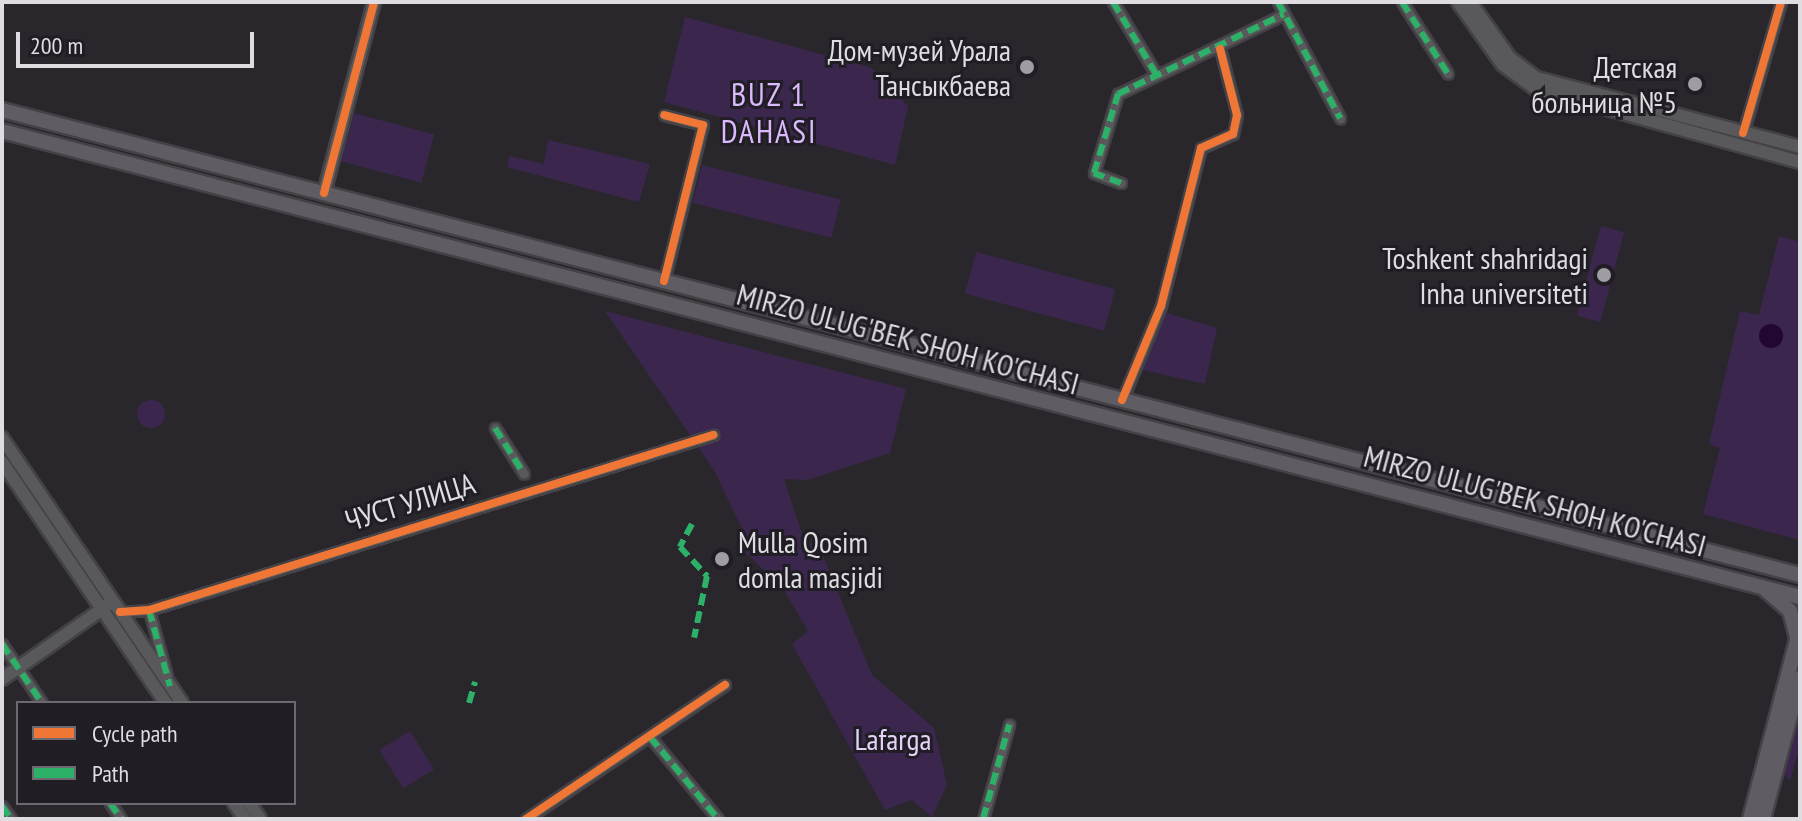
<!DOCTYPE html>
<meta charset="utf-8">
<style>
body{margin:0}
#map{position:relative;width:1802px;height:821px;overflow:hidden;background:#2a272c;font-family:"PT Sans Narrow",sans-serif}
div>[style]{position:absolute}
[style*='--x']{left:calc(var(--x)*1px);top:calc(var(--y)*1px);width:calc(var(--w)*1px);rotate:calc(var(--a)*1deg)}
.green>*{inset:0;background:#3b274d;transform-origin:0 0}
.round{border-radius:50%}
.water>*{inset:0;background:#210732}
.roads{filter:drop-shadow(2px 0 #444246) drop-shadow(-2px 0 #444246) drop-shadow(0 2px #444246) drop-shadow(0 -2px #444246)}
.street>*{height:9px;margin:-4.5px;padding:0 4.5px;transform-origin:4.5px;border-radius:4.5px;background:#59585a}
.secondary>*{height:12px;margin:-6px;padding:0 6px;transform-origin:6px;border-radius:6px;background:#59585a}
.primary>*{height:14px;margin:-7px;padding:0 7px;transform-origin:7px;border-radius:7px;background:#605c63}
.quiet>*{height:6px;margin-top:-3px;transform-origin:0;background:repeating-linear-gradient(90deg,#2db169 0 12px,transparent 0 18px)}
.cycleway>*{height:8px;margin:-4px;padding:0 4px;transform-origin:4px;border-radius:4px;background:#f07635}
.dots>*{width:22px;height:22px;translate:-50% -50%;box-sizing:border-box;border:4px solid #201d24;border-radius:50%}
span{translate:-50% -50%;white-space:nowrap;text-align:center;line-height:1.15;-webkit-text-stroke:6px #201d24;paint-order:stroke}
.poi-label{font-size:30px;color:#dfdde1}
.right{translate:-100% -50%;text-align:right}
.left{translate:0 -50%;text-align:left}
.street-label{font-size:30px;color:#dfdde1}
.park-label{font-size:30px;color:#e5d2f9}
.neighbourhood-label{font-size:32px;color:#dab9fd;letter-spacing:2px}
.frame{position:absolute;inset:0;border:4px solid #dfdde1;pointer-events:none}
.legend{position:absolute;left:16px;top:701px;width:280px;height:104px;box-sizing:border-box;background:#201d24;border:2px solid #6c6a70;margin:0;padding:10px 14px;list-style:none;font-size:24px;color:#dfdde1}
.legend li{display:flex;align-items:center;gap:16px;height:40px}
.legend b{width:40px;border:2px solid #6c6a70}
.scale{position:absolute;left:16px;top:32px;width:238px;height:36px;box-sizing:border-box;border:4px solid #dfdde1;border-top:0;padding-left:10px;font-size:24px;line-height:28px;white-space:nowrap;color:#dfdde1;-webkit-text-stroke:6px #201d24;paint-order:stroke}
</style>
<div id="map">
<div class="green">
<i style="clip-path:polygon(685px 17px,872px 68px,908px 106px,895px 165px,664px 102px)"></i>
<i style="left:354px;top:113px;width:83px;height:50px;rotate:15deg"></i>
<i style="clip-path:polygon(548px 140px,650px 164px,639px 202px,507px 167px,509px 156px,544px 164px)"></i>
<i style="left:702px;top:165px;width:143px;height:39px;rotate:14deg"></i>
<i style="left:1601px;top:226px;width:24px;height:93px;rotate:15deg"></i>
<i style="clip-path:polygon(1779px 236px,1800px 242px,1800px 540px,1703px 514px,1720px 448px,1709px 444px,1740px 311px,1759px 315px)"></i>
<i style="left:976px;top:252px;width:144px;height:43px;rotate:15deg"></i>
<i style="clip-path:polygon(605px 311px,906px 389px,890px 453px,807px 480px,784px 479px,805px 543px,818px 544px,872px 675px,934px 728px,947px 785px,932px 817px,912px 800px,885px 810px,792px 644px,808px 631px,781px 585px,741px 549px,748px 541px,714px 470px)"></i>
<i style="clip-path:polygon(1163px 312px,1217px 328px,1205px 384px,1139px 369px)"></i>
<i class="round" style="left:137px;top:400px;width:28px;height:28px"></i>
<i style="clip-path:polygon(1800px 713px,1800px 746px,1790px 780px,1784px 775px)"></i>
<i style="left:410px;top:731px;width:45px;height:36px;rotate:58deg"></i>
</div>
<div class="water">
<i class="round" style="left:1759px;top:324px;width:24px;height:24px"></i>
</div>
<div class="roads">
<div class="street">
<i style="--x:1113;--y:2;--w:84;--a:59.2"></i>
<i style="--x:1278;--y:2;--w:132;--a:61.9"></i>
<i style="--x:1402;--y:2;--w:85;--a:57.4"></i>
<i style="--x:1743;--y:133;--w:136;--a:-73.8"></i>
<i style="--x:1121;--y:183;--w:29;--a:-160"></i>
<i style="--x:1094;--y:173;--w:83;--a:-73.1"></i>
<i style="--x:1118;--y:94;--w:184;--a:-25.7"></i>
<i style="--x:664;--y:281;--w:161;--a:-76"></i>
<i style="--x:703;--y:125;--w:40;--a:-165.6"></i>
<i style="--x:1122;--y:400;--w:102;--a:-67.5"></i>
<i style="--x:1161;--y:306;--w:163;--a:-75.8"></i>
<i style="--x:1201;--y:148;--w:35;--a:-24"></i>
<i style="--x:1233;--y:134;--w:19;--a:-78"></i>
<i style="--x:1237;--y:115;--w:68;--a:-104.4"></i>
<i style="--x:495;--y:428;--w:54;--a:57.8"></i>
<i style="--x:149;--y:610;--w:68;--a:74.7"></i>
<i style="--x:120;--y:612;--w:29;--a:-4"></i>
<i style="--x:149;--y:610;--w:591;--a:-17.24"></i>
<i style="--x:2;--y:644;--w:71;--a:55.9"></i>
<i style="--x:650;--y:737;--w:107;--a:50.3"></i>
<i style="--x:110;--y:803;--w:19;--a:55"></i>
<i style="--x:2;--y:806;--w:16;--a:55"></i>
<i style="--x:526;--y:819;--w:240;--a:-34"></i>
<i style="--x:983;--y:819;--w:98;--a:-74.5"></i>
</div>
<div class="secondary">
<i style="--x:1458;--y:2;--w:77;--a:54.5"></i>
<i style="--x:1503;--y:65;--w:41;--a:36"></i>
<i style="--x:1536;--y:89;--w:274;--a:15.5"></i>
<i style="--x:1470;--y:2;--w:69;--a:54.5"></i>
<i style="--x:1510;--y:58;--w:34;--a:37"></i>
<i style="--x:1537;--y:78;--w:272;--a:14.7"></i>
<i style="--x:324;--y:193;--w:197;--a:-75.3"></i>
<i style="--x:2;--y:438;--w:320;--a:55.8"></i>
<i style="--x:2;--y:462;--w:292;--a:55.8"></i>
<i style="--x:2;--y:679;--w:129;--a:-34.9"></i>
<i style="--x:234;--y:803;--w:19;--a:55"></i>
<i style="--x:249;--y:803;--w:19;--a:55"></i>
</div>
<div class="primary">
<i style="--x:2;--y:110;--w:1857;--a:14.5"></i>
<i style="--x:2;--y:131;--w:1857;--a:14.53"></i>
<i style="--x:1766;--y:590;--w:32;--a:41"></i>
<i style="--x:1790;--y:611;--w:27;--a:75"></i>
<i style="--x:1750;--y:819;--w:196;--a:-75.3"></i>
<i style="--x:1763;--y:819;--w:146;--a:-75.3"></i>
</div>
</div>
<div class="quiet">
<i style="--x:1113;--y:2;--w:84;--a:59.2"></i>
<i style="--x:1278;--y:2;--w:132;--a:61.9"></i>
<i style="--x:1402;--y:2;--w:85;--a:57.4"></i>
<i style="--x:1121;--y:183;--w:29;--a:-160"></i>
<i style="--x:1094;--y:173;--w:83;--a:-73.1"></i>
<i style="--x:1118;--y:94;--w:184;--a:-25.7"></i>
<i style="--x:495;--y:428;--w:54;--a:57.8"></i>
<i style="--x:692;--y:524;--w:26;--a:118"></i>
<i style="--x:680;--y:547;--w:40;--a:47"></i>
<i style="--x:707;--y:576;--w:63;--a:101.8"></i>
<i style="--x:149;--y:610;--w:79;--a:74.6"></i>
<i style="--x:2;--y:644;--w:71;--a:55.9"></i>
<i style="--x:469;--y:703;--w:22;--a:-74"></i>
<i style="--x:650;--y:737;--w:107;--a:50.3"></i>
<i style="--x:110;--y:803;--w:19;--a:55"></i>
<i style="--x:2;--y:806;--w:16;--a:55"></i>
<i style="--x:983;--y:819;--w:98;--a:-74.5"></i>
</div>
<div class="cycleway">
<i style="--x:1743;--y:133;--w:136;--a:-73.8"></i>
<i style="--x:324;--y:193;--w:197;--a:-75.3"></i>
<i style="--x:664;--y:281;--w:161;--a:-76"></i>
<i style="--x:703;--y:125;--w:40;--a:-165.6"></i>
<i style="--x:1122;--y:400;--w:102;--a:-67.5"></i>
<i style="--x:1161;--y:306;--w:163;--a:-75.8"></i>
<i style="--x:1201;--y:148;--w:35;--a:-24"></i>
<i style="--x:1233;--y:134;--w:19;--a:-78"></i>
<i style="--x:1237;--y:115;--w:68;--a:-104.4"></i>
<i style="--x:120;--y:612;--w:29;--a:-4"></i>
<i style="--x:149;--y:610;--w:591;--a:-17.24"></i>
<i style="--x:526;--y:819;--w:240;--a:-34"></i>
</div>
<div class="dots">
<i style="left:1027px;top:67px;background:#a09da2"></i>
<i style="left:1695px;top:84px;background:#a09da2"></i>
<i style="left:1604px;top:275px;background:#a09da2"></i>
<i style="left:722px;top:559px;background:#a09da2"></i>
</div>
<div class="poi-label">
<span class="right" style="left:1011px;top:67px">Дом-музей Урала<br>Тансыкбаева</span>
<span class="right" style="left:1677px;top:84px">Детская<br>больница №5</span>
<span class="right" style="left:1588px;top:275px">Toshkent shahridagi<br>Inha universiteti</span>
<span class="left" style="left:738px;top:559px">Mulla Qosim<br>domla masjidi</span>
</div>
<div class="street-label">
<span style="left:908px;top:339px;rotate:15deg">MIRZO ULUG'BEK SHOH KO'CHASI</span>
<span style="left:1535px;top:501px;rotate:15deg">MIRZO ULUG'BEK SHOH KO'CHASI</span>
<span style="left:410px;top:502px;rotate:-17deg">ЧУСТ УЛИЦА</span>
</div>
<div class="park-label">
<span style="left:893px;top:739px">Lafarga</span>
</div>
<div class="neighbourhood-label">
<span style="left:769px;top:113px">BUZ 1<br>DAHASI</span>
</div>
<div class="frame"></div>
<ul class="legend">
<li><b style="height:10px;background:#f07635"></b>Cycle path</li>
<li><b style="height:10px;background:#2db169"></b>Path</li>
</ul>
<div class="scale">200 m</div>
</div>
